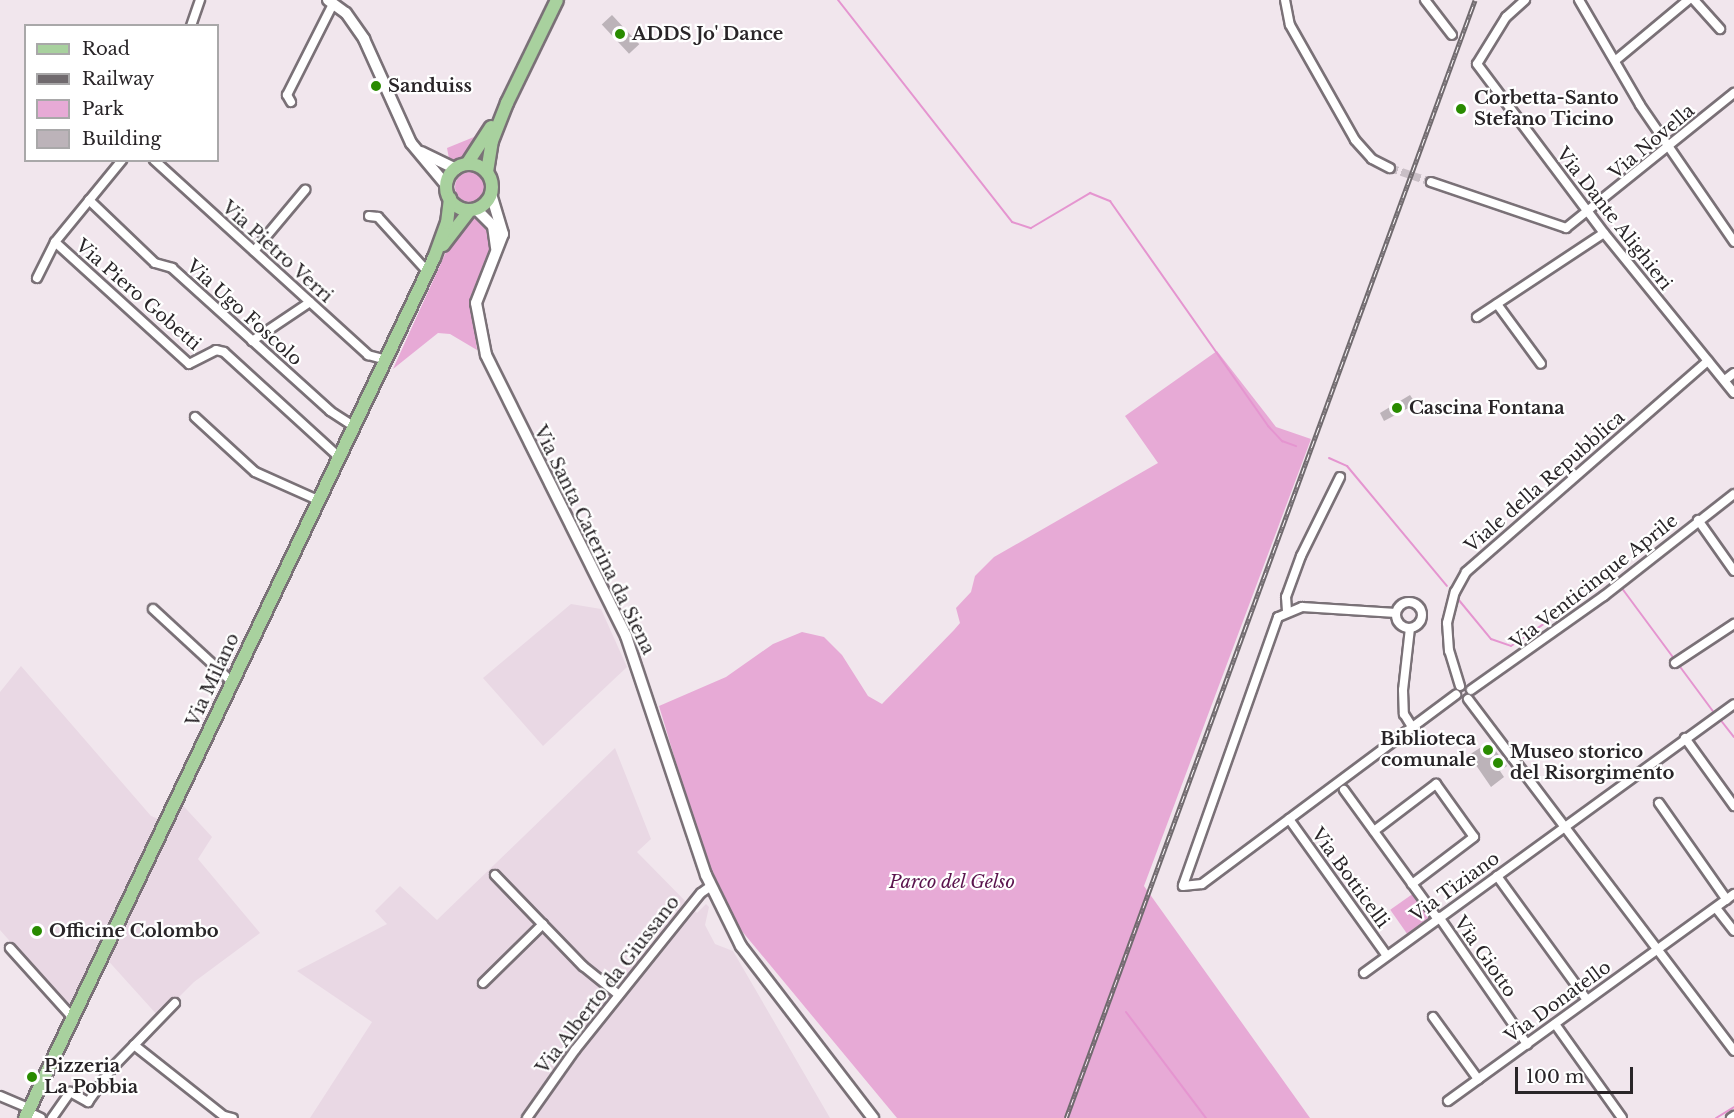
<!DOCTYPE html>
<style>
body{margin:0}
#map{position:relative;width:1734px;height:1118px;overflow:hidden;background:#f1e6ed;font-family:"Libre Baskerville",serif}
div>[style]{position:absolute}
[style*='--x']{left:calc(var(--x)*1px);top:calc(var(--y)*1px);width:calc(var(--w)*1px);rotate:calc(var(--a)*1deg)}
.built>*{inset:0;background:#e9d8e4}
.green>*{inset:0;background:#e7aad6;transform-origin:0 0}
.round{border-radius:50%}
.stream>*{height:2px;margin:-1px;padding:0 1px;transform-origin:1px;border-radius:1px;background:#e595d0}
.building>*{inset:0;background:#bcb3b9;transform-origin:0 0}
.street-tunnel>*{height:8px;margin-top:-4px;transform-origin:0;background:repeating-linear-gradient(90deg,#c9bfc6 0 8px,transparent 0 12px)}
.roads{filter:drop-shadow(2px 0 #7a7177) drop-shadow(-2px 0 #7a7177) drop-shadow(0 2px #7a7177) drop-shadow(0 -2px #7a7177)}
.street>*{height:8px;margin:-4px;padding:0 4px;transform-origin:4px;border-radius:4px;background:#fff}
.street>.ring{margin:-4px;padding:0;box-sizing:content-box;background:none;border:8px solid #fff;border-radius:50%}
.secondary>*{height:10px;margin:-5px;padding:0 5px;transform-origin:5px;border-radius:5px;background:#fff}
.primary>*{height:12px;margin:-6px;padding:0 6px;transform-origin:6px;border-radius:6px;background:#a8d19e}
.primary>.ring{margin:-6px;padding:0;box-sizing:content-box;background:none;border:12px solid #a8d19e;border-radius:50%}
.rail>*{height:4.5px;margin-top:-2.25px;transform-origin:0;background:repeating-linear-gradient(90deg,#fff 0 7px,#706a6e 0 14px);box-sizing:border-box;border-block:2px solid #706a6e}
.dots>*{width:16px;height:16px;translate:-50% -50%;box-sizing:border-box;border:3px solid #fff;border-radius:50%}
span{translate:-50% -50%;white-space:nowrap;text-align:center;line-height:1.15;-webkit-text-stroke:4.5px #fff;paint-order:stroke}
.poi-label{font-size:18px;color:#292528;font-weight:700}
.left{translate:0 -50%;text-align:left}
.right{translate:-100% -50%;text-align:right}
.street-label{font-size:18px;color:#292528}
.park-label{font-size:18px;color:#5a144d;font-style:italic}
.legend{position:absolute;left:24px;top:24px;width:195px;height:138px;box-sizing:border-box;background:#fff;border:2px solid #a9a8a9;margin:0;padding:8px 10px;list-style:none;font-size:18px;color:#292528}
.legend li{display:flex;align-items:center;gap:12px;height:30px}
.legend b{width:30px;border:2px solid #a9a8a9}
.scale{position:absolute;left:1515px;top:1067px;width:118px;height:27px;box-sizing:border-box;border:3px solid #292528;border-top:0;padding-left:8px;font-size:18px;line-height:21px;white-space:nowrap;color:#292528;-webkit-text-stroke:4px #fff;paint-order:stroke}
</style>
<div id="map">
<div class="built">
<i style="clip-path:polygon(571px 604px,601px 609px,627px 667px,543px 746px,483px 678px)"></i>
<i style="clip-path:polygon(21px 666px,151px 816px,166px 822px,177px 799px,212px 837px,198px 859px,260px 933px,194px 982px,159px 1017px,103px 955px,75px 1015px,0 930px,0 692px)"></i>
<i style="clip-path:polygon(615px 748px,651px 839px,637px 852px,697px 913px,706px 904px,709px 907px,705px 925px,715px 944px,733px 951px,830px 1118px,310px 1118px,372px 1022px,297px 971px,387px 924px,375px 911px,400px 886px,437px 920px)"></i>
</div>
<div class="green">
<i style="clip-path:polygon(485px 120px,466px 158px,450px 164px,447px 148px,474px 137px)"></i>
<i class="round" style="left:455px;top:172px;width:30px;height:30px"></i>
<i style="clip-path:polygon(475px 215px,488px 227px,492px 247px,471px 296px,477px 350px,450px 334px,438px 333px,393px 369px,446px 252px)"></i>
<i style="clip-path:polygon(1217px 351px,1276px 427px,1311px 439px,1144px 886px,1310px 1118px,897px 1118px,736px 924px,708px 869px,659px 706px,726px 677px,773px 644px,802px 632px,824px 637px,842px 655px,868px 696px,882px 704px,954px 630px,960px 623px,956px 608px,971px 592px,975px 576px,994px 557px,1158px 463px,1125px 416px)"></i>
<i style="left:1414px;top:893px;width:29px;height:29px;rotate:55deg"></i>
</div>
<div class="stream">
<i style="--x:838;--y:0;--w:282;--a:51.9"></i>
<i style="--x:1012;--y:222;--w:20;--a:18"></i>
<i style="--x:1031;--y:228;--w:69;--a:-30.7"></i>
<i style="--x:1090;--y:193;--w:22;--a:22"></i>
<i style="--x:1110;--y:201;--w:275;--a:54.9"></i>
<i style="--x:1268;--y:426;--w:21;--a:47"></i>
<i style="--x:1282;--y:441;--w:15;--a:20"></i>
<i style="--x:1329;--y:458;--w:20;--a:24"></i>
<i style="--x:1347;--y:466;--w:156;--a:50.2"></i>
<i style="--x:1621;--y:587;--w:158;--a:53.5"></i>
<i style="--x:1458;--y:599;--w:52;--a:50.5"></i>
<i style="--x:1491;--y:639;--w:21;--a:19"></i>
<i style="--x:1511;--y:646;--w:111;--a:-34"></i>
<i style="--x:1719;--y:718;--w:24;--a:52"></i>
<i style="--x:1126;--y:1012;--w:133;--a:53"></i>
<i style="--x:1716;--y:1118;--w:21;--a:-31"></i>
</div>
<div class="building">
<i style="left:612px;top:15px;width:40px;height:14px;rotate:47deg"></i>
<i style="clip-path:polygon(1410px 395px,1416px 404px,1384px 421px,1380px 413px)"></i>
<i style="clip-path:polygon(1489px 742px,1507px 766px,1500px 771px,1504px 777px,1491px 787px,1469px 755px)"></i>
</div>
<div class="street-tunnel">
<i style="--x:1390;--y:168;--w:43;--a:18.9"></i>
</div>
<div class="roads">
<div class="street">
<i style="--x:1285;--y:0;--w:25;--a:79"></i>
<i style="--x:1290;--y:25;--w:132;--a:60.5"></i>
<i style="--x:1355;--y:140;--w:25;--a:48"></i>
<i style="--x:1372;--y:159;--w:20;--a:27"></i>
<i style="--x:1425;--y:0;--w:44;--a:52.4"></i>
<i style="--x:1525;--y:0;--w:25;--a:138"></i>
<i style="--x:1506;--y:17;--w:55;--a:121.7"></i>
<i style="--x:1477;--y:64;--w:211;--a:53.1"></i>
<i style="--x:1604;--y:233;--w:206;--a:50.9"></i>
<i style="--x:1579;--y:0;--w:121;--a:59.8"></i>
<i style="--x:1640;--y:105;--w:166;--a:55.5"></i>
<i style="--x:1694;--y:0;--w:39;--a:48"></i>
<i style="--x:191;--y:26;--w:28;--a:-71"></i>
<i style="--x:1616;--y:60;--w:94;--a:-39.8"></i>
<i style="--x:291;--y:102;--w:8;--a:-120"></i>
<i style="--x:287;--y:95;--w:102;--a:-63.2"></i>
<i style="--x:154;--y:160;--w:290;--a:42.3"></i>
<i style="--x:368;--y:355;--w:16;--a:15"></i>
<i style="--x:1431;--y:182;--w:143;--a:18.8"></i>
<i style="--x:1566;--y:228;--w:216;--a:-38.8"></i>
<i style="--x:89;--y:200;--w:91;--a:43.7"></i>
<i style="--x:155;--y:263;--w:18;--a:16"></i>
<i style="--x:172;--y:268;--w:213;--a:42.1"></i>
<i style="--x:330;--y:411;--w:27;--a:33"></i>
<i style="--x:369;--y:216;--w:9;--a:6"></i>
<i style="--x:378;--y:217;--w:73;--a:47.8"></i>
<i style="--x:55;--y:242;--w:181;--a:42.3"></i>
<i style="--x:189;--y:364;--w:30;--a:-27"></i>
<i style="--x:216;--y:350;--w:8;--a:14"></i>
<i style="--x:224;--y:352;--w:156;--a:42.4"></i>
<i style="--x:254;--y:251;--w:80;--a:-50.1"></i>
<i style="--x:37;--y:278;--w:40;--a:-63.4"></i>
<i style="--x:55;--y:242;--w:106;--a:-50.7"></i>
<i style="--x:1497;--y:304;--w:74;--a:53.7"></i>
<i style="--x:1477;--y:317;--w:152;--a:-33.5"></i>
<i style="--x:252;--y:341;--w:70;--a:-33.9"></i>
<i style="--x:1725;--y:380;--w:11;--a:-38"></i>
<i style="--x:195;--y:417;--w:81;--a:42.5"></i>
<i style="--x:255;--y:472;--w:69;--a:24"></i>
<i style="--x:1698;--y:520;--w:62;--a:54.8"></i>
<i class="ring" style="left:1396px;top:602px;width:18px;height:18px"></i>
<i style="--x:153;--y:609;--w:108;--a:42.7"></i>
<i style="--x:1287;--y:611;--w:14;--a:-94"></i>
<i style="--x:1286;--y:597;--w:44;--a:-69.9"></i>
<i style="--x:1301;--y:556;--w:88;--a:-63.7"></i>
<i style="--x:1396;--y:613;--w:94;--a:-176.3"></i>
<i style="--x:1302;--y:607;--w:26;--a:157"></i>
<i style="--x:1278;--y:617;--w:285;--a:109.5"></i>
<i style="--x:1183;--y:886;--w:19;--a:-6"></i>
<i style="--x:1202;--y:884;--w:317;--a:-36.7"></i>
<i style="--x:1410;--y:628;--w:62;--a:96.4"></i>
<i style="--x:1403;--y:690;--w:24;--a:88"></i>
<i style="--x:1404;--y:714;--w:15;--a:58"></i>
<i style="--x:1675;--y:663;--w:71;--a:-33.5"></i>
<i style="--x:1460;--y:686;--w:37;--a:-107"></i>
<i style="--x:1449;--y:651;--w:28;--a:-94"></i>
<i style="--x:1447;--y:623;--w:32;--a:-76"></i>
<i style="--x:1455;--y:592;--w:23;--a:-61"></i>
<i style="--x:1466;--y:572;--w:321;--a:-41.1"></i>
<i style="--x:1471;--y:690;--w:163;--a:-35.3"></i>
<i style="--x:1604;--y:596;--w:165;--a:-38.1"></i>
<i style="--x:1468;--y:699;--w:441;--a:52.9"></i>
<i style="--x:1685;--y:738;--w:84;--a:54.2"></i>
<i style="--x:1344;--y:790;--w:158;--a:54"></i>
<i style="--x:1659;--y:803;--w:118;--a:55"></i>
<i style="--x:1289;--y:819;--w:168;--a:54.4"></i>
<i style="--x:1374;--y:831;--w:78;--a:-37.2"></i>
<i style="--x:1436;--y:784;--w:65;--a:54.4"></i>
<i style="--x:1474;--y:837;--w:78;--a:142.8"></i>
<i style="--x:495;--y:875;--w:127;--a:46"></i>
<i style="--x:583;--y:966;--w:46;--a:38.9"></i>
<i style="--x:1497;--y:876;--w:153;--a:54"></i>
<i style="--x:1716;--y:908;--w:29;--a:52"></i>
<i style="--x:1439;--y:917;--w:155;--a:55.3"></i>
<i style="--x:10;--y:948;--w:94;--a:48"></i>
<i style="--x:1364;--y:973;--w:457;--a:-36"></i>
<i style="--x:483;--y:983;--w:84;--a:-44.5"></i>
<i style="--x:1433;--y:1017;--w:77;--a:54"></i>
<i style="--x:1555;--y:1024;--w:115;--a:54.5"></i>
<i style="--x:134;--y:1045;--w:115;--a:38.3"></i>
<i style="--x:224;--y:1116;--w:9;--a:13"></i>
<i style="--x:0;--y:1096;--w:33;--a:23"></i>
<i style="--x:1448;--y:1101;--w:353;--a:-35.9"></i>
<i style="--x:28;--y:1112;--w:14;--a:25"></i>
<i style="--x:52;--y:1118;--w:32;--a:-55"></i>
<i style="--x:70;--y:1092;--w:21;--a:29"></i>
<i style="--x:88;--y:1102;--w:43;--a:-54.5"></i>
<i style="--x:113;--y:1067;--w:89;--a:-45.9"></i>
<i style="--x:527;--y:1118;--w:83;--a:-54.8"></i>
<i style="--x:575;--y:1050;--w:201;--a:-51.3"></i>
<i style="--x:701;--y:893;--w:12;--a:-35"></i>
<i style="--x:1731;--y:1118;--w:4;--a:-34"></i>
</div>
<div class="secondary">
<i style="--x:328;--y:0;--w:22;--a:36"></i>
<i style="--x:346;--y:13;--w:32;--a:55"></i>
<i style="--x:364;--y:39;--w:114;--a:65.7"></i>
<i style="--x:411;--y:143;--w:56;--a:50.1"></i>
<i style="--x:421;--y:152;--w:39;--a:26"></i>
<i style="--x:491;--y:194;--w:42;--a:73.3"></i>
<i style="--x:503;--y:234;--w:74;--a:111.4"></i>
<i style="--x:476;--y:303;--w:53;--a:79.1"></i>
<i style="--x:486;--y:355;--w:314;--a:63.5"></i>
<i style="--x:626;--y:636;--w:252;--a:71.5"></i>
<i style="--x:706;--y:875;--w:79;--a:63.8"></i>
<i style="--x:741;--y:946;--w:217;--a:52.5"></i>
<i style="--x:476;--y:209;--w:24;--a:45"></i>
<i style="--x:493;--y:226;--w:22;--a:82"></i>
</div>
<div class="primary">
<i style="--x:467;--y:164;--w:44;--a:-57"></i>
<i class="ring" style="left:446px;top:164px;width:34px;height:34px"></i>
<i style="--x:487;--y:172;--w:31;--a:-81"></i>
<i style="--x:492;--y:141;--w:41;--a:-68.5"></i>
<i style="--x:507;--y:103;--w:114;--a:-64.1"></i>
<i style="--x:443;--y:245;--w:44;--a:-52.4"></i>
<i style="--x:25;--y:1118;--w:952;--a:-64.57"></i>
<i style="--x:434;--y:258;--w:37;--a:-70"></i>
<i style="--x:447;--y:223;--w:25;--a:-83"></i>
</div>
</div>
<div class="rail">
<i style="--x:1066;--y:1118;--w:1190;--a:-69.91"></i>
</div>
<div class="dots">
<i style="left:620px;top:34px;background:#298b00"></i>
<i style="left:376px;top:86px;background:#298b00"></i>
<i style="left:1461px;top:109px;background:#298b00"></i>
<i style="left:1397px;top:408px;background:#298b00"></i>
<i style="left:1488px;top:750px;background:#298b00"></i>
<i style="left:1498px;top:763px;background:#298b00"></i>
<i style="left:37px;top:931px;background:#298b00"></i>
<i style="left:32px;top:1077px;background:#298b00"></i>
</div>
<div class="poi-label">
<span class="left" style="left:632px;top:34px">ADDS Jo' Dance</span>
<span class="left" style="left:388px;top:86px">Sanduiss</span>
<span class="left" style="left:1474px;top:109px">Corbetta-Santo<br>Stefano Ticino</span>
<span class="left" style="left:1409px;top:408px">Cascina Fontana</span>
<span class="right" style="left:1476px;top:750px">Biblioteca<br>comunale</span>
<span class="left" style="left:1510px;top:763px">Museo storico<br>del Risorgimento</span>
<span class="left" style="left:49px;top:931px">Officine Colombo</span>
<span class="left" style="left:44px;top:1077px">Pizzeria<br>La Pobbia</span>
</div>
<div class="street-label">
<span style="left:1652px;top:142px;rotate:-40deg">Via Novella</span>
<span style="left:1614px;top:219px;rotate:52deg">Via Dante Alighieri</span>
<span style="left:277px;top:252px;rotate:42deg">Via Pietro Verri</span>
<span style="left:138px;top:295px;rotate:41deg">Via Piero Gobetti</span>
<span style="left:244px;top:313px;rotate:42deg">Via Ugo Foscolo</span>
<span style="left:1545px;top:482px;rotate:-41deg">Viale della Repubblica</span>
<span style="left:594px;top:540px;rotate:64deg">Via Santa Caterina da Siena</span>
<span style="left:1594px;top:582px;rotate:-38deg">Via Venticinque Aprile</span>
<span style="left:213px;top:680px;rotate:-65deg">Via Milano</span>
<span style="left:1350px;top:878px;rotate:54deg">Via Botticelli</span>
<span style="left:1455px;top:887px;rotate:-36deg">Via Tiziano</span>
<span style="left:1485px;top:957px;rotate:55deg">Via Giotto</span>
<span style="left:608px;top:985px;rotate:-52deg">Via Alberto da Giussano</span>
<span style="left:1558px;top:1002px;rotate:-36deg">Via Donatello</span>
</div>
<div class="park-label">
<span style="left:952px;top:882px">Parco del Gelso</span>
</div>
<ul class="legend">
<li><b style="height:8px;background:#a8d19e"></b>Road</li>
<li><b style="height:8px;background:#706a6e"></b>Railway</li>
<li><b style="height:16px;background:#e7aad6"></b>Park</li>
<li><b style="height:16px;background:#bcb3b9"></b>Building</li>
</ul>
<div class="scale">100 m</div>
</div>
